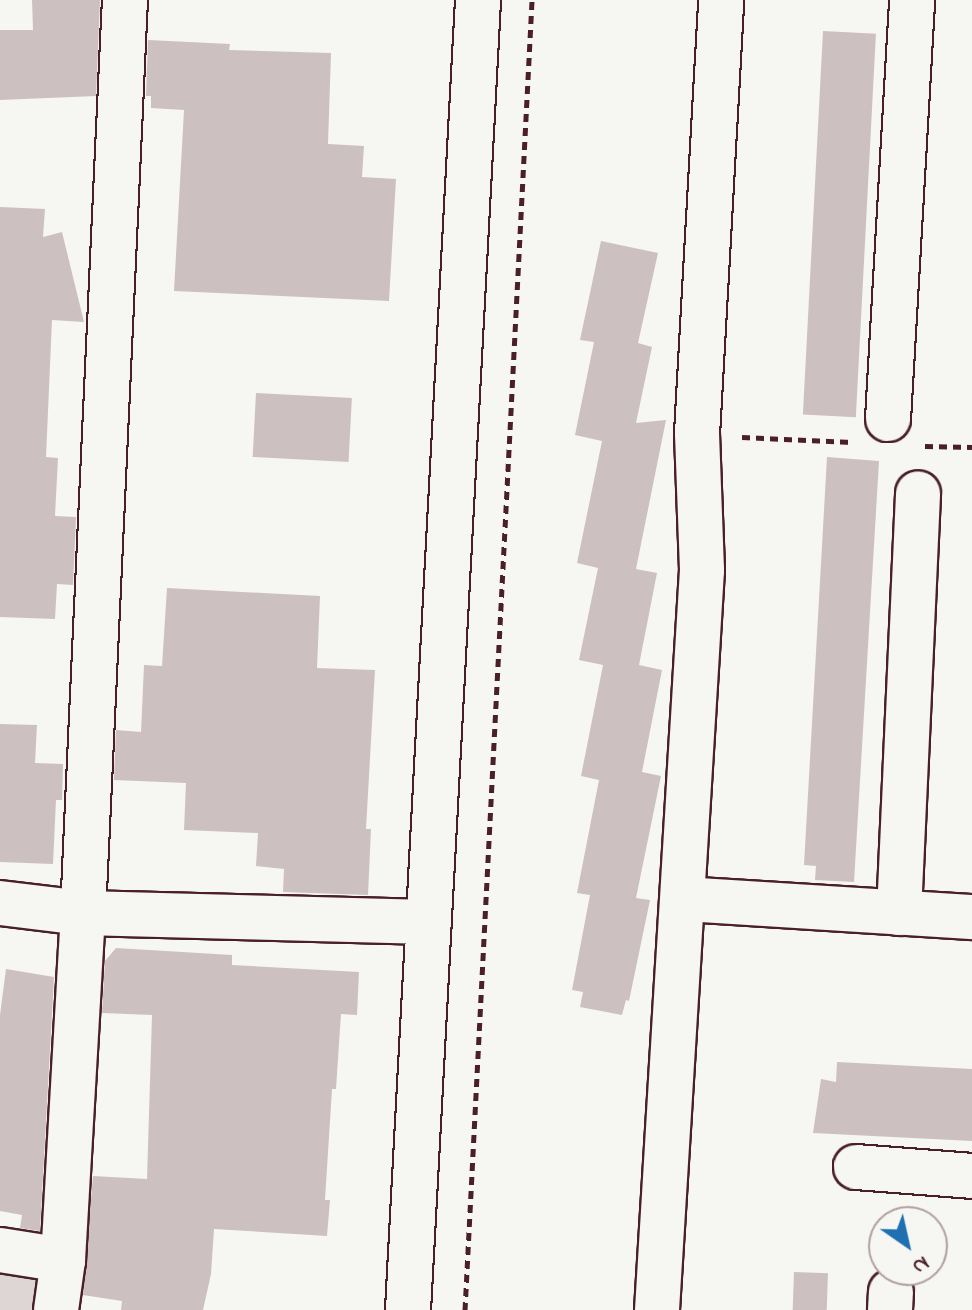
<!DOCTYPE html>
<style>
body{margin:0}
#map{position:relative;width:972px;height:1310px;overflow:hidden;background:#f6f6f2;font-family:"Indie Flower",sans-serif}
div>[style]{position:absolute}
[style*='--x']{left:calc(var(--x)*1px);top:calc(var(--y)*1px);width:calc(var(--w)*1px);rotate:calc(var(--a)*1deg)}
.green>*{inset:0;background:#ddd6d5}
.building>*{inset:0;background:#ccc1c0;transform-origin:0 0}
.path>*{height:5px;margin-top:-2.5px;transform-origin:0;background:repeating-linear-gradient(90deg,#4a1f2b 0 8px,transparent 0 14px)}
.roads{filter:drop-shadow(2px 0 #4a1f2b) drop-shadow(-2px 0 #4a1f2b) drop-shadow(0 2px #4a1f2b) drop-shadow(0 -2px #4a1f2b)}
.minor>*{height:44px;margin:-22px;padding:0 22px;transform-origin:22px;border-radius:22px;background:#f6f6f2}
span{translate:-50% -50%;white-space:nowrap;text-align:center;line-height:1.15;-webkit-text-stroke:6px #f6f6f2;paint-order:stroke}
.north{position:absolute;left:868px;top:1206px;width:80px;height:80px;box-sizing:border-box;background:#f6f6f2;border:2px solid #b1a0a2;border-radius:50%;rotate:146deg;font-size:22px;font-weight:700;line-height:32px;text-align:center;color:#4a1f2b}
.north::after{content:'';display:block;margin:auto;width:28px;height:36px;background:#1f6fb2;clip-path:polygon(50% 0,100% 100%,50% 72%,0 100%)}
</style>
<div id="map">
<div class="green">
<i style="clip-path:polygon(0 1263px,32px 1268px,44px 1286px,40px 1310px,0 1310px)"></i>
</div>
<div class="building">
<i style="clip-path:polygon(32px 0,100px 0,96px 96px,0 100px,0 30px,33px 30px)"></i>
<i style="left:823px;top:31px;width:53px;height:384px;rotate:3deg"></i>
<i style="clip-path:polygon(148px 40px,230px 44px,229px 50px,331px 53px,328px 144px,364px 146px,362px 177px,396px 179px,389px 301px,174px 291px,184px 110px,151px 108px,151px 96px,146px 96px)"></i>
<i style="clip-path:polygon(0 207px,45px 209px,43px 237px,62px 232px,84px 322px,52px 320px,46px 457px,58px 458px,55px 516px,76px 517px,73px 585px,57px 584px,55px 619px,0 617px)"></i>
<i style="clip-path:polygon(601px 241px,658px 253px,638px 343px,652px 347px,636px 423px,666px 420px,636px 569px,657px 573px,639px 665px,662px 670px,642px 772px,661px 776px,636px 898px,650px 900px,629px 1001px,626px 1000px,622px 1015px,580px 1007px,583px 992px,572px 990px,590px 895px,577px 893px,599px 780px,581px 776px,603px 665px,579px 660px,598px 568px,577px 563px,602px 441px,575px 435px,594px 342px,580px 340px)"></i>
<i style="left:256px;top:393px;width:96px;height:64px;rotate:3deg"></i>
<i style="clip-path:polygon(827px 457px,879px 461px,854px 882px,815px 880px,816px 866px,804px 865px)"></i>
<i style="clip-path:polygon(167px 588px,320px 596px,317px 668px,375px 670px,366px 829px,371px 829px,368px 895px,283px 892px,284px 869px,256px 866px,258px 833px,184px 830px,186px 783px,114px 780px,116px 730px,141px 732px,144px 665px,162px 666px)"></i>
<i style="clip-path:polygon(0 724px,37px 725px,35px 763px,63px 764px,62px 800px,56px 800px,53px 864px,0 862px)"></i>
<i style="clip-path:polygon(116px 948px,232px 955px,232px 965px,359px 972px,357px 1015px,341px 1014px,336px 1089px,332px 1089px,325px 1200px,330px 1200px,327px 1236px,214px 1229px,211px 1274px,203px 1310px,121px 1310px,122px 1301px,83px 1295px,93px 1176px,147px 1179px,152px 1015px,102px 1013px,105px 961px)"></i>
<i style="clip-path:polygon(6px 969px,54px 977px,40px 1231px,20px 1228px,22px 1215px,0 1211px,0 1015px)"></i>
<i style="clip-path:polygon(837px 1062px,972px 1069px,972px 1141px,813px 1133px,821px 1079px,836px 1082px)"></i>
<i style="left:794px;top:1272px;width:34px;height:38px;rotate:2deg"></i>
</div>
<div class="path">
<i style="--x:742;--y:437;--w:110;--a:2.6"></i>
<i style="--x:925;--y:446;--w:47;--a:1.2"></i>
<i style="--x:465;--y:1310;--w:1312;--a:-87.07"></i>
</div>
<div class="roads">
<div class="minor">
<i style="--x:888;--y:419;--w:420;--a:-86.7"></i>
<i style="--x:684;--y:899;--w:289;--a:3.6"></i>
<i style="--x:0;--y:903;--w:84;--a:6.9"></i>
<i style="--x:83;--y:913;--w:346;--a:1.5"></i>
<i style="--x:899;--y:913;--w:420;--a:-87.4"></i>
<i style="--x:856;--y:1167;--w:116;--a:4.4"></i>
<i style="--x:0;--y:1250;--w:64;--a:9"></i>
<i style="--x:56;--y:1310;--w:50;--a:-82"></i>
<i style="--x:63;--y:1260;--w:348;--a:-86.7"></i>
<i style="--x:83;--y:913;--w:914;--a:-87.37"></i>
<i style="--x:408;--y:1310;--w:1312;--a:-86.94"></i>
<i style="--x:657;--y:1310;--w:741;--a:-86.52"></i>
<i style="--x:702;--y:570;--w:136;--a:-92.1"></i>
<i style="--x:697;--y:434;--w:435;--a:-86.8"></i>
<i style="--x:890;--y:1310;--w:18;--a:-87"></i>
</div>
</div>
<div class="north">N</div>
</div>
